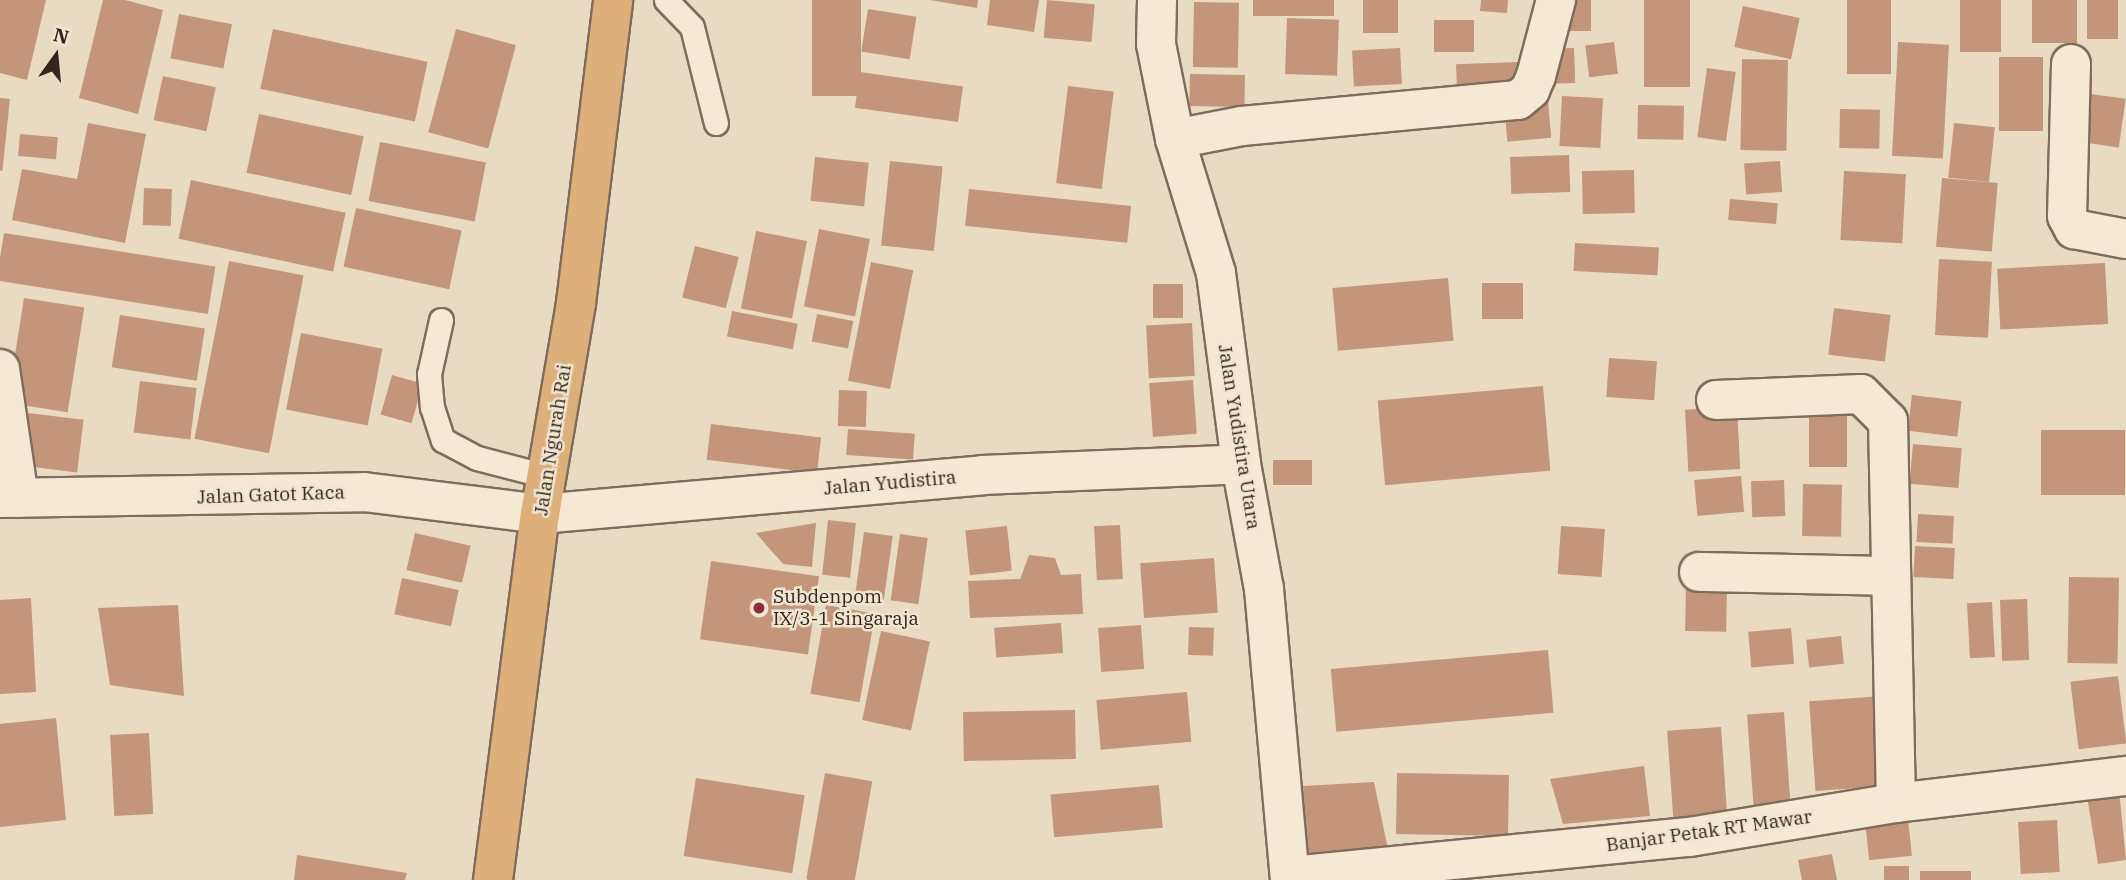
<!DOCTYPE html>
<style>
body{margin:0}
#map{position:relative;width:2126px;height:880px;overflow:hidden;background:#e9dbc2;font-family:"IBM Plex Serif",serif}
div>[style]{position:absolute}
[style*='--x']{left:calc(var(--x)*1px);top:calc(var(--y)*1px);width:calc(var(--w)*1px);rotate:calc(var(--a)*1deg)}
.building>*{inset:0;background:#c3957b;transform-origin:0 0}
.roads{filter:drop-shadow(2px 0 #806c5b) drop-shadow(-2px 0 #806c5b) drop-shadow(0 2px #806c5b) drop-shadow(0 -2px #806c5b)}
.service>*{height:23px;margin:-11.5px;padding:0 11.5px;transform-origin:11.5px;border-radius:11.5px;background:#f5e9d4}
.minor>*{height:38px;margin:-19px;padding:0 19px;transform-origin:19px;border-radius:19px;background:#f5e9d4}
.trunk>*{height:38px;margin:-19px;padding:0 19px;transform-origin:19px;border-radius:19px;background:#ddb07b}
.dots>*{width:19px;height:19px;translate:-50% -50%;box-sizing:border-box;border:4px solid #f1e5d0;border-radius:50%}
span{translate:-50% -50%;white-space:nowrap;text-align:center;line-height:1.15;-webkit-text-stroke:5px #f1e5d0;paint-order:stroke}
.street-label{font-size:19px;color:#32261e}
.poi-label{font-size:19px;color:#32261e}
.left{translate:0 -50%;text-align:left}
.north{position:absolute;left:21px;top:21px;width:70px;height:70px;-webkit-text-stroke:5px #f1e5d0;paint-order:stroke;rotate:15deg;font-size:19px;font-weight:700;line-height:28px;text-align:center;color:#32261e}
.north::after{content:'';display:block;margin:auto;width:24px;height:32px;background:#32261e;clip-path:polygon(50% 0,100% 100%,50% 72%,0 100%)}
</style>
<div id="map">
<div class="building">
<i style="clip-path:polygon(0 0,46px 0,27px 80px,0 73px)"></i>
<i style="clip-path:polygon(103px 0,125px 0,163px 10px,138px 114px,79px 98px)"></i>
<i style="left:812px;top:0;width:49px;height:96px"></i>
<i style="clip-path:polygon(930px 0,978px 0,977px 8px)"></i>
<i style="clip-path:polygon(990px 0,1039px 0,1034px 32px,987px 25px)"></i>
<i style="left:1047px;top:0;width:48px;height:38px;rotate:5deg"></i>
<i style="left:1253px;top:0;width:81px;height:16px"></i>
<i style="left:1363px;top:0;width:35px;height:33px"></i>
<i style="clip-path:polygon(1481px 0,1508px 0,1507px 13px,1480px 11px)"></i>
<i style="left:1564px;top:0;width:27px;height:31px"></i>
<i style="left:1644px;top:0;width:46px;height:87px"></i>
<i style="left:1847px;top:0;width:44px;height:74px"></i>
<i style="left:1960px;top:0;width:41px;height:52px"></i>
<i style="left:2032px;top:0;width:45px;height:43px"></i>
<i style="left:2087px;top:0;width:31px;height:39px"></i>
<i style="left:1194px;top:2px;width:45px;height:65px;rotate:1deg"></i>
<i style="left:1743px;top:6px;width:58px;height:42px;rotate:12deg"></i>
<i style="left:868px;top:9px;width:49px;height:43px;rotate:9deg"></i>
<i style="left:179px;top:14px;width:54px;height:45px;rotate:11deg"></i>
<i style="left:1287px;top:18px;width:52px;height:56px;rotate:2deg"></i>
<i style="left:1474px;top:20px;width:32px;height:40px;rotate:90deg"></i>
<i style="left:273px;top:29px;width:158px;height:61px;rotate:12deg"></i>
<i style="left:456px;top:29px;width:62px;height:107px;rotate:15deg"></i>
<i style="left:1614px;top:42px;width:32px;height:29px;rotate:83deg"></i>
<i style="left:1898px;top:42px;width:51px;height:114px;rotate:3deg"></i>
<i style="left:1400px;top:48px;width:36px;height:48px;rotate:87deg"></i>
<i style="left:1574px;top:48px;width:35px;height:24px;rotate:88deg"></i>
<i style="left:1999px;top:57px;width:44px;height:74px"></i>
<i style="left:1742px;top:59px;width:46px;height:91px;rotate:1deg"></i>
<i style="left:1518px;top:62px;width:28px;height:62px;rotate:88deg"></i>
<i style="left:1707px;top:68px;width:29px;height:70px;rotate:8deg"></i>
<i style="left:860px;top:72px;width:104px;height:36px;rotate:8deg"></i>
<i style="left:1190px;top:74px;width:55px;height:32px;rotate:1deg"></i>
<i style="left:163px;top:76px;width:54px;height:45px;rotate:12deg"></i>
<i style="left:1068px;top:86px;width:46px;height:98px;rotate:7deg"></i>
<i style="left:2091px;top:94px;width:35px;height:49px;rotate:8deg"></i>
<i style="left:1562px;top:96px;width:41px;height:50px;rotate:3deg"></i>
<i style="left:0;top:98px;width:10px;height:72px;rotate:6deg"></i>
<i style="left:1548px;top:101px;width:37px;height:44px;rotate:85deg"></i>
<i style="left:1638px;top:105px;width:46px;height:34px;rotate:1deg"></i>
<i style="left:1840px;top:109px;width:40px;height:39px;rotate:1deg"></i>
<i style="left:259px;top:114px;width:107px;height:60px;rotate:12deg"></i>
<i style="clip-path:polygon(88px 123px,146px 134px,125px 243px,12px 220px,22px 169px,77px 179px)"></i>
<i style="left:1954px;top:123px;width:41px;height:55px;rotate:6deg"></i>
<i style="left:20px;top:134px;width:38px;height:22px;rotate:5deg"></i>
<i style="left:380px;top:142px;width:108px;height:60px;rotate:11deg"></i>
<i style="left:1569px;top:155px;width:37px;height:59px;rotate:88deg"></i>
<i style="left:815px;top:157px;width:54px;height:44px;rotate:6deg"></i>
<i style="left:890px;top:161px;width:53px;height:85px;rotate:6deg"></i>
<i style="left:1780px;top:161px;width:31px;height:36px;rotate:86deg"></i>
<i style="left:1634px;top:170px;width:43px;height:52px;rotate:89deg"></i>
<i style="left:1844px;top:171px;width:62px;height:69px;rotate:3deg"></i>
<i style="left:1942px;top:178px;width:56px;height:69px;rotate:5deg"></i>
<i style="left:191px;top:180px;width:158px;height:60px;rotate:12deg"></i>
<i style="left:144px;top:188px;width:28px;height:37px;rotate:2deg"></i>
<i style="left:969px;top:189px;width:163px;height:37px;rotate:6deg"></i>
<i style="left:1730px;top:199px;width:48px;height:21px;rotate:5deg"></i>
<i style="left:356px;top:208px;width:108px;height:60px;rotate:12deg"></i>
<i style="left:819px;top:229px;width:52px;height:79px;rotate:11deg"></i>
<i style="left:756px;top:231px;width:52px;height:79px;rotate:11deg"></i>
<i style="left:4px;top:233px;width:214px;height:48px;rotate:9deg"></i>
<i style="left:1575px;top:243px;width:84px;height:28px;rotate:3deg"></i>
<i style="left:695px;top:246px;width:45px;height:53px;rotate:14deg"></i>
<i style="left:1939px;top:259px;width:53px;height:76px;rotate:3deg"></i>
<i style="left:229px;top:261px;width:76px;height:181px;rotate:11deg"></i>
<i style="left:871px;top:262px;width:43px;height:121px;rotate:11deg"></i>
<i style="left:2105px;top:263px;width:61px;height:108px;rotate:87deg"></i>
<i style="left:1448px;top:278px;width:63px;height:116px;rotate:85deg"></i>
<i style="left:1482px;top:283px;width:41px;height:36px"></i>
<i style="left:1153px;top:284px;width:30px;height:34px"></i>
<i style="left:24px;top:298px;width:61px;height:106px;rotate:9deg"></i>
<i style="left:1834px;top:308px;width:57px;height:47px;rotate:7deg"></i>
<i style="left:732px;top:311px;width:67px;height:26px;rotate:11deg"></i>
<i style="left:817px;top:314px;width:37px;height:28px;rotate:11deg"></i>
<i style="left:120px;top:315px;width:86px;height:53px;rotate:9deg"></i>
<i style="left:1192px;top:323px;width:53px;height:46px;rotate:87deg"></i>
<i style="left:301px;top:333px;width:83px;height:78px;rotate:11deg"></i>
<i style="left:1609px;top:358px;width:48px;height:39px;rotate:4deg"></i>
<i style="left:392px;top:375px;width:32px;height:41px;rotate:16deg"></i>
<i style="left:1193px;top:380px;width:54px;height:44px;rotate:86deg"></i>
<i style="left:140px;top:381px;width:57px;height:52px;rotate:7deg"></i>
<i style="left:1543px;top:386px;width:85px;height:166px;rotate:85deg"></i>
<i style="left:839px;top:390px;width:28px;height:36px;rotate:2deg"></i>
<i style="left:1912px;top:395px;width:50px;height:36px;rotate:7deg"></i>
<i style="left:1737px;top:407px;width:62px;height:52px;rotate:87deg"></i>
<i style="left:1809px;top:408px;width:38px;height:59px"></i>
<i style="left:28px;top:413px;width:56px;height:53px;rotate:7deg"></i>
<i style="left:711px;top:424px;width:111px;height:36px;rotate:7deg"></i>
<i style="left:848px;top:429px;width:67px;height:26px;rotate:4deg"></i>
<i style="left:2041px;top:430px;width:84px;height:65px"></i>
<i style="left:1913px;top:444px;width:49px;height:40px;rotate:5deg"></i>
<i style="left:1273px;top:460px;width:39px;height:25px"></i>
<i style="left:1741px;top:476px;width:36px;height:47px;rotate:85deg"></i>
<i style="left:1784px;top:480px;width:36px;height:33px;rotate:88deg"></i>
<i style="left:1803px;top:484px;width:39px;height:52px;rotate:1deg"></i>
<i style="left:1918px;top:514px;width:36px;height:28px;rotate:3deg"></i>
<i style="left:828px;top:520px;width:28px;height:55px;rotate:6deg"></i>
<i style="clip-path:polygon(816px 523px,812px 567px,783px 564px,756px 533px)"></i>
<i style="left:1120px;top:525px;width:54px;height:26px;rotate:87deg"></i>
<i style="left:1007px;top:526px;width:45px;height:42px;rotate:84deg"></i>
<i style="left:1561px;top:526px;width:44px;height:48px;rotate:4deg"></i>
<i style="left:864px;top:532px;width:29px;height:66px;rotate:8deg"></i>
<i style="left:415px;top:533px;width:57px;height:38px;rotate:13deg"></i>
<i style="left:900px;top:534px;width:28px;height:67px;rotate:8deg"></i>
<i style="left:1915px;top:546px;width:40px;height:31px;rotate:3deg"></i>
<i style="clip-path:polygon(1029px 555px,1055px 558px,1061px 575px,1081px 574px,1083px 614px,970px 618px,968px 581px,1020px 579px)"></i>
<i style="left:1214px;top:558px;width:55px;height:74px;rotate:86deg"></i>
<i style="left:711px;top:561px;width:109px;height:79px;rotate:8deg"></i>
<i style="left:2069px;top:577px;width:50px;height:86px;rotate:1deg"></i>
<i style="left:402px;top:578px;width:58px;height:37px;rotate:12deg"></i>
<i style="left:1686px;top:583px;width:41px;height:48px;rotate:1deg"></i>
<i style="clip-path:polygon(31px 598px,36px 692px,0 694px,0 600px)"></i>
<i style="left:2027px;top:599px;width:61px;height:27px;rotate:88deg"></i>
<i style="left:1992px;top:602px;width:55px;height:25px;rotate:87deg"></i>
<i style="clip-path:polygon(178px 605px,184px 696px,110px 685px,98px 608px)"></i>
<i style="left:826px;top:605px;width:50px;height:90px;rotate:10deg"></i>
<i style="left:1061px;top:623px;width:30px;height:67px;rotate:86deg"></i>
<i style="left:1141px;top:625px;width:44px;height:43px;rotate:86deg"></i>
<i style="left:1189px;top:627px;width:25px;height:28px;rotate:2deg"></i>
<i style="left:1791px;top:628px;width:36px;height:43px;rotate:85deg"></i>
<i style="left:881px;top:631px;width:50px;height:91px;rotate:12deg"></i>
<i style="left:1841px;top:636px;width:28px;height:35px;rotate:84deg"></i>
<i style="left:1548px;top:650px;width:63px;height:218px;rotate:85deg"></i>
<i style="left:2118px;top:676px;width:68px;height:48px;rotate:83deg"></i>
<i style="left:1187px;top:692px;width:50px;height:91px;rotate:85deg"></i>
<i style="left:1883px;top:696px;width:90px;height:74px;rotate:86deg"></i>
<i style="left:1075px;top:710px;width:49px;height:112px;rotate:89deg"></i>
<i style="left:1784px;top:712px;width:106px;height:37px;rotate:86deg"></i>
<i style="clip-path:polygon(56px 718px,66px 820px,0 827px,0 724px)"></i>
<i style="left:1721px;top:727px;width:100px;height:54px;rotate:86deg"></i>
<i style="left:149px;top:733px;width:81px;height:39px;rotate:87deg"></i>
<i style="clip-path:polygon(1644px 766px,1650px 816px,1563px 824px,1550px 779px)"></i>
<i style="left:825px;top:773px;width:48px;height:108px;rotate:10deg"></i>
<i style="left:1509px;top:775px;width:61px;height:112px;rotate:91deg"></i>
<i style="left:696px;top:778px;width:110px;height:79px;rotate:9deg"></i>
<i style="clip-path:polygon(1374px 782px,1388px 849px,1309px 858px,1303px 786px)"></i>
<i style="left:1159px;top:785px;width:43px;height:109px;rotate:85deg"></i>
<i style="clip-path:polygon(2119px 790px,2126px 860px,2098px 864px,2087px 796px)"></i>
<i style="left:1907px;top:809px;width:47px;height:43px;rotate:84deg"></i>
<i style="left:2057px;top:820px;width:52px;height:39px;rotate:87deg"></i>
<i style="clip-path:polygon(1832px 854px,1837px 880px,1802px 880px,1798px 860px)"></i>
<i style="clip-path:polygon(297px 855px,407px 873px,405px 880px,294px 880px)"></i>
<i style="left:1884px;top:866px;width:25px;height:14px"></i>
<i style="left:1971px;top:871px;width:9px;height:51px;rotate:90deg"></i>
</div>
<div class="roads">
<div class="service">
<i style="--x:666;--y:0;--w:37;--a:46"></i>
<i style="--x:692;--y:27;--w:99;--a:76"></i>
<i style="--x:441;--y:320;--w:55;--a:102.5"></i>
<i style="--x:429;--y:374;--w:33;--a:85"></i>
<i style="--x:432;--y:407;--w:35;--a:72"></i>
<i style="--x:443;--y:440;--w:38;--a:28"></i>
<i style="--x:477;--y:458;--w:71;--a:14.6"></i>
</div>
<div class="minor">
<i style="--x:1157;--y:0;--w:44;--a:91.3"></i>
<i style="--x:1156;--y:44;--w:97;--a:78.7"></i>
<i style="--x:1175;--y:139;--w:140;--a:73"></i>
<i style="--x:1216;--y:273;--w:193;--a:82.5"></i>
<i style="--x:1241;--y:464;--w:127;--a:79.6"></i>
<i style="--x:1264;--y:589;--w:292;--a:84.9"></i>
<i style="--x:2071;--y:64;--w:152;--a:91.5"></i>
<i style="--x:2067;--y:216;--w:15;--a:62"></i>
<i style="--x:2074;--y:229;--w:53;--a:10.9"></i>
<i style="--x:1175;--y:139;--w:68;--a:-11"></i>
<i style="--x:1242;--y:126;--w:277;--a:-5.4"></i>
<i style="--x:1518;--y:100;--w:16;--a:-40"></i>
<i style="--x:1530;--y:90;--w:15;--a:-67"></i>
<i style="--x:1536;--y:76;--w:79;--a:-75.3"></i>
<i style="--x:0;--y:369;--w:130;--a:81.6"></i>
<i style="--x:1716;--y:400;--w:145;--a:-2.4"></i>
<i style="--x:1861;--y:394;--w:38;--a:45"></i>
<i style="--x:1888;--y:421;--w:382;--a:88.8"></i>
<i style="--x:0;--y:498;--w:364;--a:-0.9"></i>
<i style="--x:364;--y:492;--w:177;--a:7.1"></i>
<i style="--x:540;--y:514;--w:445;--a:-5"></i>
<i style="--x:983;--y:475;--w:258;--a:-2.4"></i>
<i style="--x:1699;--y:572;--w:190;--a:1.2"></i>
<i style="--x:1290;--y:876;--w:402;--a:-5.6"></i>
<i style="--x:1690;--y:837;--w:209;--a:-9.4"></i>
<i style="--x:1896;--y:803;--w:232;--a:-6.7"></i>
</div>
<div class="trunk">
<i style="--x:493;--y:880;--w:369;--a:-82.7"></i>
<i style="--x:540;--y:514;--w:214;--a:-80.3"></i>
<i style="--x:576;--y:303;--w:305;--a:-83"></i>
</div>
</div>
<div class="dots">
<i style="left:759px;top:608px;background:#893137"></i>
</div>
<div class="street-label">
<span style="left:1239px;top:437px;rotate:81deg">Jalan Yudistira Utara</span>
<span style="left:553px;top:440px;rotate:-81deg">Jalan Ngurah Rai</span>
<span style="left:890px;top:483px;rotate:-5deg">Jalan Yudistira</span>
<span style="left:271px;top:495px;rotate:-2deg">Jalan Gatot Kaca</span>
<span style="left:1709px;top:831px;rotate:-8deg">Banjar Petak RT Mawar</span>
</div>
<div class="poi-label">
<span class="left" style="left:773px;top:608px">Subdenpom<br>IX/3-1 Singaraja</span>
</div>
<div class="north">N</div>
</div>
